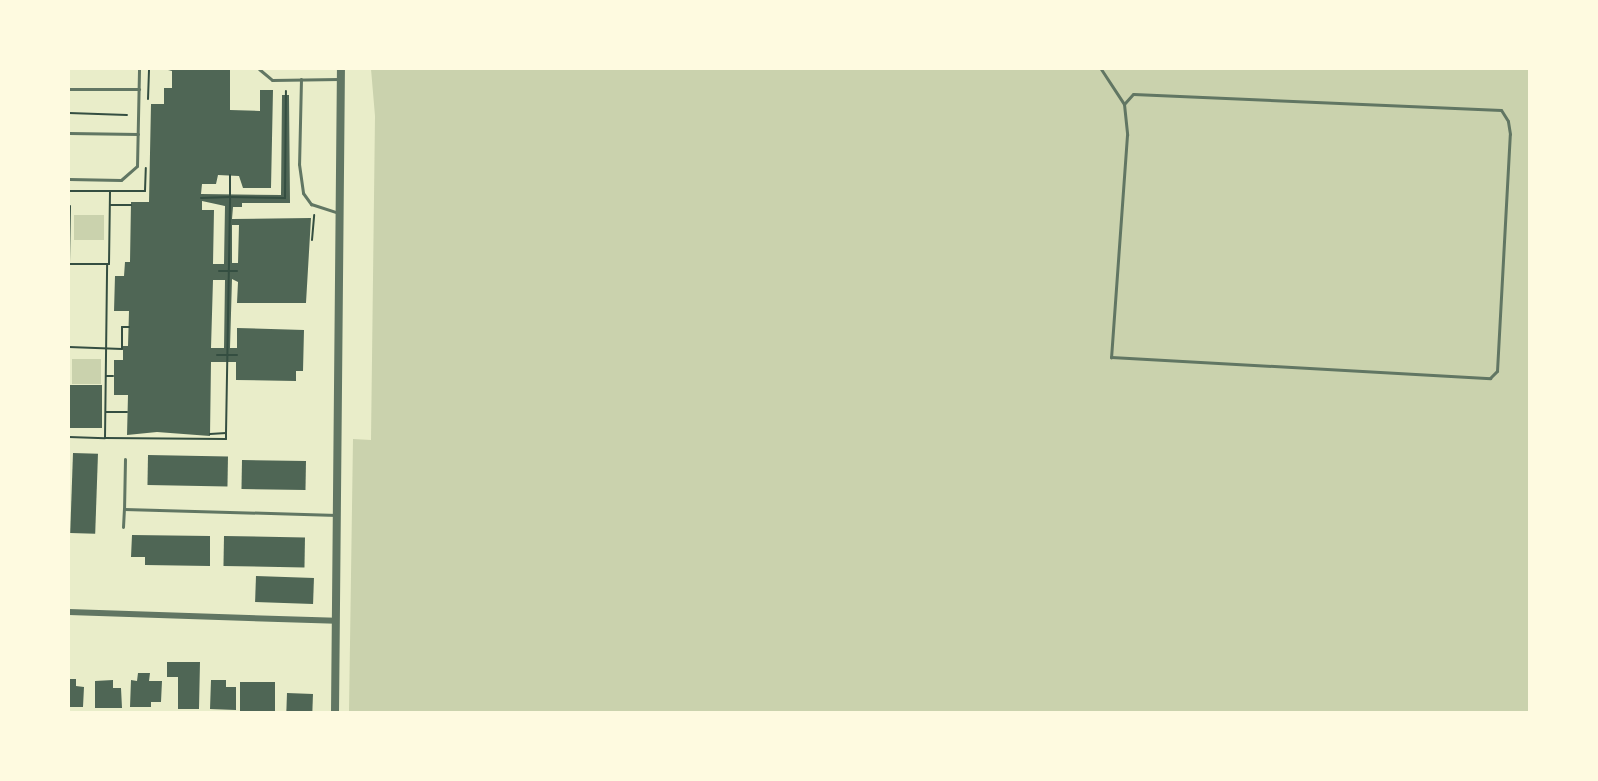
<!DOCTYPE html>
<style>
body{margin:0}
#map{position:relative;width:1598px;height:781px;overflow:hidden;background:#e9edc9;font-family:Arial,sans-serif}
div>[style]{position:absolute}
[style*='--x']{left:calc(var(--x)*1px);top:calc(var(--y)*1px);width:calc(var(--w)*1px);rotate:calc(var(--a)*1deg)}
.green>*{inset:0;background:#cad2ad;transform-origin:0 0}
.building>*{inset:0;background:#4f6655;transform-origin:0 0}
.path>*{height:2px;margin:-1px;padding:0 1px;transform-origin:1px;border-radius:1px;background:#344e41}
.service>*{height:3px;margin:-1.5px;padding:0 1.5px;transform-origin:1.5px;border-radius:1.5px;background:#617663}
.minor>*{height:6px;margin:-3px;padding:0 3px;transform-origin:3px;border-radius:3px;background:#617663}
.tertiary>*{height:8px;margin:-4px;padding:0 4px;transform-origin:4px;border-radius:4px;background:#617663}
span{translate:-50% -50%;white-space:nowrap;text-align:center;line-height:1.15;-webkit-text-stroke:6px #fefae0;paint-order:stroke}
.frame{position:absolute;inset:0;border:70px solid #fefae0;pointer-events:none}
</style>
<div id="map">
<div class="green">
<i style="clip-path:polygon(371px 69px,1529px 69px,1529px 712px,349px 712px,353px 439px,371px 440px,375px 116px)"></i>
<i style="left:74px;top:215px;width:30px;height:25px"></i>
<i style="left:72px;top:359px;width:29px;height:25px"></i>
</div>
<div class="building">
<i style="clip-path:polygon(evenodd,164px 69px,230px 69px,230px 110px,260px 111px,260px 90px,273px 90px,271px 188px,243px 188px,239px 176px,218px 175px,216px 184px,202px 184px,201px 194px,281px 195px,282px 95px,289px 95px,290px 203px,242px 203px,242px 207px,233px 207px,232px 219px,311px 218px,306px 303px,237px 303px,238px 282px,232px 279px,230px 348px,237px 348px,237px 328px,304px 330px,303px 371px,296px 371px,296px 381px,236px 380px,236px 362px,211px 362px,210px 436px,157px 432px,127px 435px,128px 395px,114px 395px,114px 360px,123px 360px,123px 346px,128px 346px,129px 311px,114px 311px,115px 276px,124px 276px,125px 262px,130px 262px,131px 202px,149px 202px,151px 104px,164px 104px,164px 88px,172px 88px,172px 71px,164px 69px,202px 201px,225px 206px,224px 264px,213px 264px,214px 210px,202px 210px,202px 201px,164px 69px,232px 225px,239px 225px,238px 263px,232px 263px,232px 225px,164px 69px,213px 280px,225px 280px,224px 348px,211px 348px,213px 280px)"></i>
<i style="left:69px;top:385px;width:33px;height:43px"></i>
<i style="left:73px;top:453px;width:25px;height:80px;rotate:2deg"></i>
<i style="left:148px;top:455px;width:80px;height:30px;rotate:1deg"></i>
<i style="left:242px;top:460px;width:64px;height:29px;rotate:1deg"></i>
<i style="clip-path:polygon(132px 535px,210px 536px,210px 566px,145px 565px,145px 557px,131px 557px)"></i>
<i style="left:224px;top:536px;width:81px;height:30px;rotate:1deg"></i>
<i style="left:256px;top:576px;width:58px;height:26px;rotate:2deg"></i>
<i style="clip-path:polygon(167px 662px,200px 662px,199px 709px,178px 709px,178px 677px,167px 677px)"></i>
<i style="clip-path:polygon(138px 673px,150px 673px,149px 681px,162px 681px,161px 702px,151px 702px,151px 707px,130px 707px,131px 680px,137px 681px)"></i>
<i style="clip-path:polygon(69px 679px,76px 679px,76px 686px,84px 687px,83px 707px,69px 707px)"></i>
<i style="clip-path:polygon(113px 680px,113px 688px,121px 688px,122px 708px,95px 708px,95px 681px)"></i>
<i style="clip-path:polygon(211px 680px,226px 680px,226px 687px,236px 687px,236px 710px,210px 709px)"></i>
<i style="left:240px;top:682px;width:35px;height:29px"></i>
<i style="left:287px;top:693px;width:26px;height:19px;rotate:2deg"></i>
</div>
<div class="path">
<i style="--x:148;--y:99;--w:30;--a:-88"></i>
<i style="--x:69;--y:113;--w:58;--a:2"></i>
<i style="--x:69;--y:191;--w:76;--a:0"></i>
<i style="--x:145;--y:191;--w:23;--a:-88"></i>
<i style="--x:201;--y:198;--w:29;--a:-2"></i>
<i style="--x:230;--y:197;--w:22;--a:-90"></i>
<i style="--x:110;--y:205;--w:21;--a:0"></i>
<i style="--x:70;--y:206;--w:58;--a:91"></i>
<i style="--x:69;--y:264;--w:40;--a:0"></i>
<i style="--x:109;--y:264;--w:73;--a:-89.2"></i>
<i style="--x:312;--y:240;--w:25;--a:-85"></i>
<i style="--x:69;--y:264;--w:83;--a:90"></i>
<i style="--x:69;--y:347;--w:53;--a:2.2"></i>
<i style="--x:122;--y:349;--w:22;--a:-90"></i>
<i style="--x:122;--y:327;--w:7;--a:0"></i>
<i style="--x:219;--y:271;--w:18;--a:0"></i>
<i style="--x:217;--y:355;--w:20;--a:0"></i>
<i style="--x:106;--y:376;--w:7;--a:0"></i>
<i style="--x:106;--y:412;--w:21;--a:0"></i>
<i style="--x:226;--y:433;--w:236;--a:-89"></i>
<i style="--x:230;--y:197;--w:55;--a:1"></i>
<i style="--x:285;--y:198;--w:107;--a:-89.5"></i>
<i style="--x:69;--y:437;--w:36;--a:2"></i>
<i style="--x:105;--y:438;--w:174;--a:-89.3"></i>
<i style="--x:105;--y:438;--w:121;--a:0.5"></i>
<i style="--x:226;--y:439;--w:6;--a:-90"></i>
<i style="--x:226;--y:433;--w:16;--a:176"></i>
</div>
<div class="service">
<i style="--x:259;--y:69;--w:17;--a:40"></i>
<i style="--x:272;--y:80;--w:67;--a:-0.9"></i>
<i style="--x:1101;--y:69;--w:42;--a:56.7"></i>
<i style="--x:1124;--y:104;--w:31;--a:84"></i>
<i style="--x:1127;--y:135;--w:223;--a:94.1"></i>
<i style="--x:1111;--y:357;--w:380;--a:3.2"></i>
<i style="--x:1490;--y:378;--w:10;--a:-45"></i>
<i style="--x:1497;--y:371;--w:237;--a:-86.9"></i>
<i style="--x:1510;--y:134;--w:13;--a:-99"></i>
<i style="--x:1508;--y:121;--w:13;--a:-122"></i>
<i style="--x:1501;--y:110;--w:368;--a:-177.5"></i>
<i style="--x:1133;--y:94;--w:13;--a:132"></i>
<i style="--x:301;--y:79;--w:85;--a:91.3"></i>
<i style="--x:299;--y:164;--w:29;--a:82"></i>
<i style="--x:303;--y:193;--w:14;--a:54"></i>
<i style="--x:311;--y:204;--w:28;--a:18"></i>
<i style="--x:69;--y:89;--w:70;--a:0"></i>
<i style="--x:69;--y:133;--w:69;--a:0.8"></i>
<i style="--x:69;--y:179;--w:52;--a:1.1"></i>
<i style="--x:121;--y:180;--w:21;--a:-41"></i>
<i style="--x:137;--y:166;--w:97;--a:-88.8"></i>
<i style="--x:125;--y:459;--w:50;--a:91.1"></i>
<i style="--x:124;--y:509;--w:213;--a:1.6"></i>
<i style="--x:123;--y:527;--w:18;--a:-87"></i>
</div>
<div class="minor">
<i style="--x:69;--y:612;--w:267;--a:1.9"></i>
</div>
<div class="tertiary">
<i style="--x:335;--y:712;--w:643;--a:-89.47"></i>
</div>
<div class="frame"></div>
</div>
